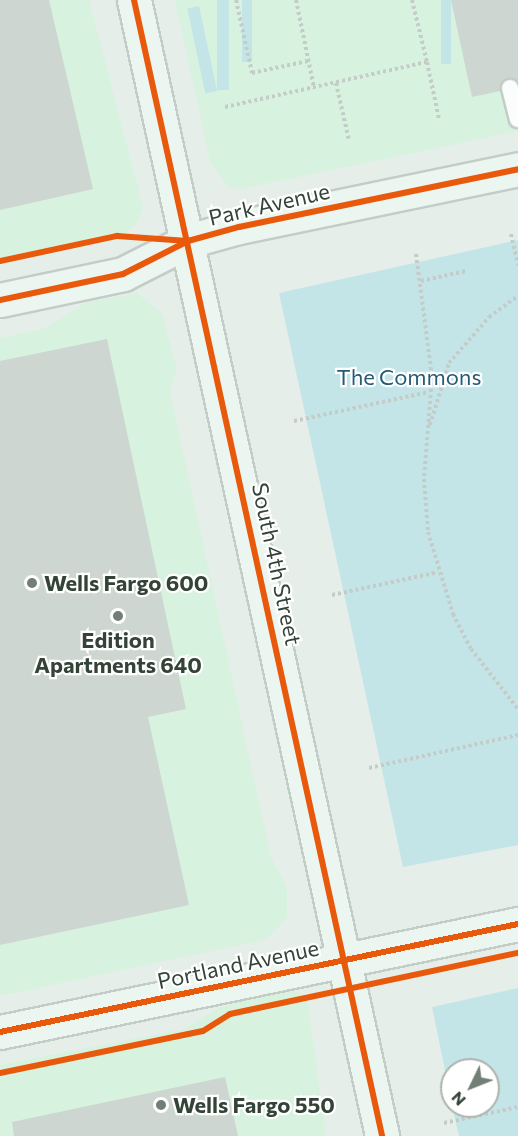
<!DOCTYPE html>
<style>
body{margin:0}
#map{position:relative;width:518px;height:1136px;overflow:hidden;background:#e6eee9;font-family:Commissioner,sans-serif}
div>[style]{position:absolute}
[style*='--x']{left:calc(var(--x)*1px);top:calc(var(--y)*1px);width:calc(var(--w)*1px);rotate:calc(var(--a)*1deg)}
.commercial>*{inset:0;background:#d7f2df}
.green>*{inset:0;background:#c4e5e8;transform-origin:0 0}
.building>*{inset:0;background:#cdd6d0}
.path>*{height:4px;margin-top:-2px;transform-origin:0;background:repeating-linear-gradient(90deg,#c5ccc8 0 3px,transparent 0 6px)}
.roads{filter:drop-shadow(2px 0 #c4ccc7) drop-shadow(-2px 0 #c4ccc7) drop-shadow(0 2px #c4ccc7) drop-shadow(0 -2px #c4ccc7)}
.lane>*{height:16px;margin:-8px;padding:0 8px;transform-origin:8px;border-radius:8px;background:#fbfcfc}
.secondary>*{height:33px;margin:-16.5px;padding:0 16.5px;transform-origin:16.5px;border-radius:16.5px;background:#ecf6f1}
.cycleway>*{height:6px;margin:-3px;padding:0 3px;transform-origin:3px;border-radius:3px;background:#e8590c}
.dots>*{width:16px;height:16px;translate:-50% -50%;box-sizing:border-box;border:3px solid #fff;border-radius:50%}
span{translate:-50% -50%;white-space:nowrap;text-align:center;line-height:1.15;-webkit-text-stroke:4.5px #fff;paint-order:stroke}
.street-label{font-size:22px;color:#334338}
.park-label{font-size:22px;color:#255b76}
.poi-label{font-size:22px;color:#334338;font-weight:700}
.left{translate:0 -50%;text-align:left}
.north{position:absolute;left:440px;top:1058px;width:60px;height:60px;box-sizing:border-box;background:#fff;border:2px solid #adb4af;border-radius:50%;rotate:227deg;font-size:16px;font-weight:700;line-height:24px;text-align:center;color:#334338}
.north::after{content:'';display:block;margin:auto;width:21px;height:27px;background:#727f76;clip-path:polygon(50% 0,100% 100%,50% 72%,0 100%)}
</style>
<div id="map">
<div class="commercial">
<i style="clip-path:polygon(0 0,89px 0,143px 207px,137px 223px,125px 233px,0 260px)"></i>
<i style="clip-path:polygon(175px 0,518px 0,518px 131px,241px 189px,228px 187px,210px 162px)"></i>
<i style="clip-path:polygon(137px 293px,162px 314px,177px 369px,170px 392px,271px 857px,287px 888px,287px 918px,266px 939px,250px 943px,0 996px,0 338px,43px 329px,87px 302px)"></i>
<i style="clip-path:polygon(287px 989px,307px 996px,326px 1136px,0 1136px,0 1065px,184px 1029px,219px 1008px)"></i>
</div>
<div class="green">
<i style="left:217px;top:0;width:12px;height:90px"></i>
<i style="left:242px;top:0;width:10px;height:62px"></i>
<i style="left:441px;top:0;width:10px;height:64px"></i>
<i style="left:199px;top:6px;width:87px;height:12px;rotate:78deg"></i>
<i style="clip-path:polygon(518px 240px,518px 845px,403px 867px,279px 293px)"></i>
<i style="clip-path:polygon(518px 988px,518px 1136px,459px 1136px,452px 1106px,488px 1106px,488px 1070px,452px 1070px,452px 1104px,432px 1007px)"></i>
</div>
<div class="building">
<i style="clip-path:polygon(0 0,49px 0,93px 189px,0 210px)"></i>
<i style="clip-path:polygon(451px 0,518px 0,518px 81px,507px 78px,500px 91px,472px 97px)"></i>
<i style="clip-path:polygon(107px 339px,186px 709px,148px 717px,189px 905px,0 945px,0 361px)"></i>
<i style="clip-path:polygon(225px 1077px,238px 1136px,14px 1136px,12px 1122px)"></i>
</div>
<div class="path">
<i style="--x:236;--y:0;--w:75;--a:77.6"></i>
<i style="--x:252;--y:73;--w:57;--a:-12.1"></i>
<i style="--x:296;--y:0;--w:90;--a:78.4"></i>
<i style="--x:412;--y:0;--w:64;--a:76.4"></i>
<i style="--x:336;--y:83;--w:58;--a:77.2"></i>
<i style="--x:225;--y:107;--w:207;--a:-12.6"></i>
<i style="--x:427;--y:62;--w:58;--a:78.1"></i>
<i style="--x:511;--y:234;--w:32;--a:77"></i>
<i style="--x:416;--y:254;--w:124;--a:82.6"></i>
<i style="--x:432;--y:377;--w:102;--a:94.5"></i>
<i style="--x:424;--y:479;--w:53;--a:85.7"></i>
<i style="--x:428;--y:532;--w:86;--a:73"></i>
<i style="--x:453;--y:614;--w:39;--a:63"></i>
<i style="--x:471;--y:649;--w:76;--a:51.9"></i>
<i style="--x:421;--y:281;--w:46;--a:-12.5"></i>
<i style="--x:294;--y:421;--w:138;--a:-12.1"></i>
<i style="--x:430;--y:425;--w:65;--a:-73"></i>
<i style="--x:449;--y:363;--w:61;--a:-49"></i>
<i style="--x:489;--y:317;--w:36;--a:-36"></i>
<i style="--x:332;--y:595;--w:108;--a:-12.2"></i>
<i style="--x:369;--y:768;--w:153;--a:-12.5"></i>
<i style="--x:444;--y:1123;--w:76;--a:-12.2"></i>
</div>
<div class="roads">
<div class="lane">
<i style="--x:510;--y:88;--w:32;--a:76"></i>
</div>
<div class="secondary">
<i style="--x:134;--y:0;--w:1163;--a:77.68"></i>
<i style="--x:0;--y:300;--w:126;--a:-11.9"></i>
<i style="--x:123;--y:274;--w:73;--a:-26.9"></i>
<i style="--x:188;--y:241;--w:53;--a:-15.4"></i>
<i style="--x:239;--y:227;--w:285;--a:-11.7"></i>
<i style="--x:0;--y:1032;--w:529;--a:-11.78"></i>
</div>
</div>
<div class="cycleway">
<i style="--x:134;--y:0;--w:1163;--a:77.68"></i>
<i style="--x:0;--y:261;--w:120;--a:-12.1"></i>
<i style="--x:117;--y:236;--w:71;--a:4"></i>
<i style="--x:0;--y:300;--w:126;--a:-11.9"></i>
<i style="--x:123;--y:274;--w:73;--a:-26.9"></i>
<i style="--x:188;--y:241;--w:53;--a:-15.4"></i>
<i style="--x:239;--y:227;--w:285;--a:-11.7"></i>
<i style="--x:0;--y:1032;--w:529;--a:-11.78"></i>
<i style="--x:0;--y:1073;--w:207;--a:-11.7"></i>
<i style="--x:203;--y:1031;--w:32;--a:-32"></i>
<i style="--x:230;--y:1014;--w:294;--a:-12"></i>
</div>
<div class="dots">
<i style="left:32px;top:583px;background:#727f76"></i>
<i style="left:118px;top:616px;background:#727f76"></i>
<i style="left:161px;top:1105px;background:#727f76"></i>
</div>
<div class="street-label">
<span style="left:269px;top:204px;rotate:-13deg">Park Avenue</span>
<span style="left:277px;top:564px;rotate:78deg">South 4th Street</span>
<span style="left:238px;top:964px;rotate:-12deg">Portland Avenue</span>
</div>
<div class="park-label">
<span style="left:409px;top:377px">The Commons</span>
</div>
<div class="poi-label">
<span class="left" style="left:44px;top:583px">Wells Fargo 600</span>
<span style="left:118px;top:652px">Edition<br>Apartments 640</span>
<span class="left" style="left:173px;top:1105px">Wells Fargo 550</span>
</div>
<div class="north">N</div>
</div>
